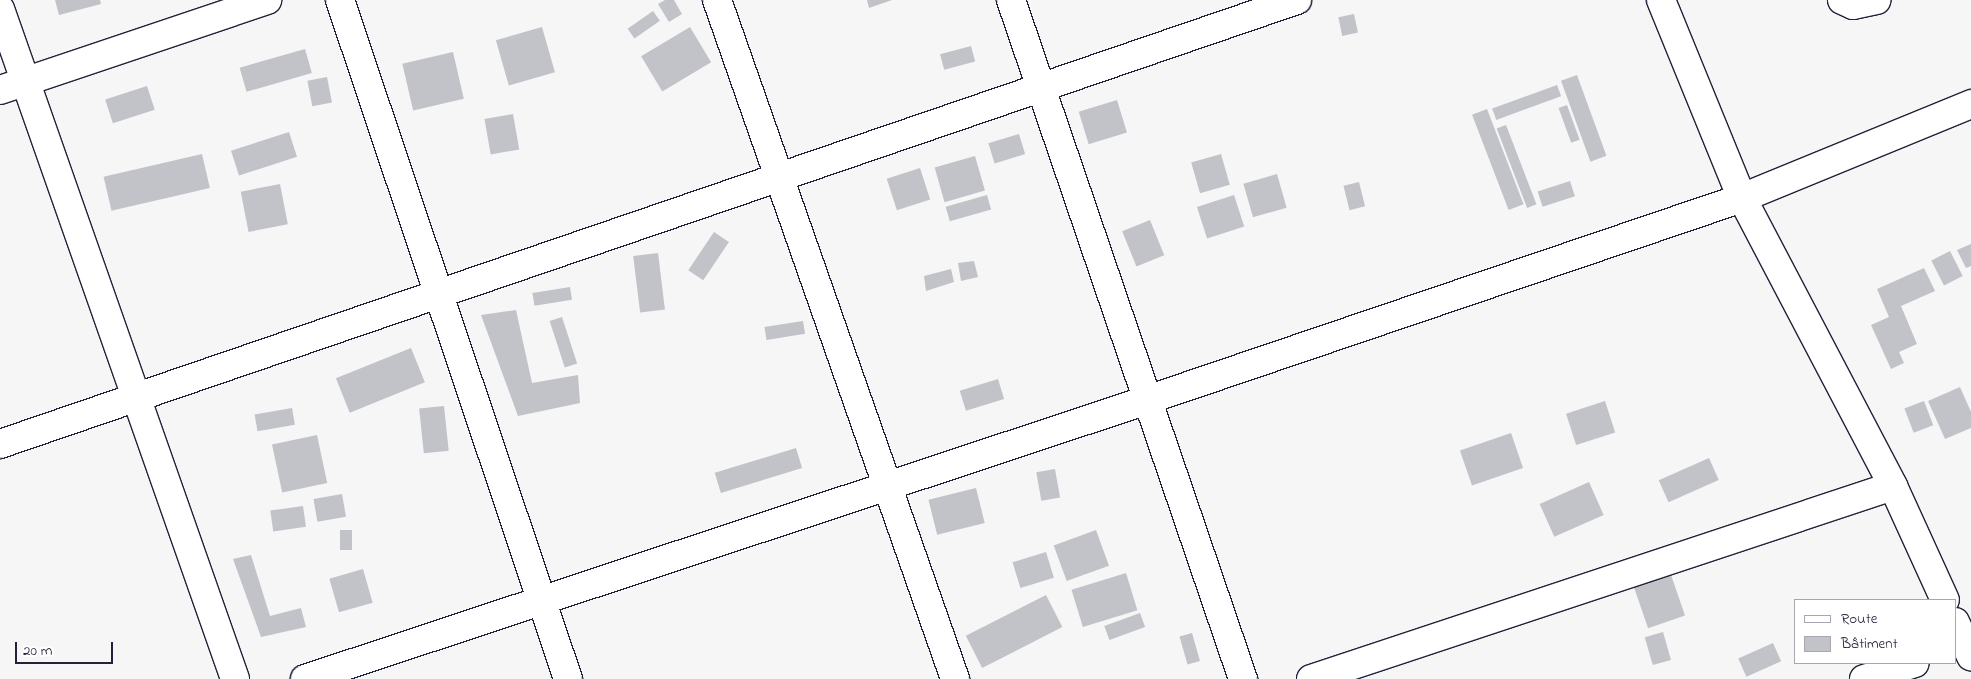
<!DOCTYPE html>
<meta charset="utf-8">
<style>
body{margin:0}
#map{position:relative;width:1971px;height:679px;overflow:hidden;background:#f6f6f7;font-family:"Indie Flower",sans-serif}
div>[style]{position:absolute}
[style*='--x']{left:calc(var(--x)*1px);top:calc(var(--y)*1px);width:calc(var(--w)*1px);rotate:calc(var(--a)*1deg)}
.building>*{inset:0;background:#c2c2c9;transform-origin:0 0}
.roads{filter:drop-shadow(1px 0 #22223b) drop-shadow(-1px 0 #22223b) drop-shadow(0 1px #22223b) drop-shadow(0 -1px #22223b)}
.minor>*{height:28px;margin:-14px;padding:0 14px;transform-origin:14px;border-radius:14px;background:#fff}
span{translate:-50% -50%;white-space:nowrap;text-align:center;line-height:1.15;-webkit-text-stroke:4px #fff;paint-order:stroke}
.legend{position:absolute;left:1794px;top:599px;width:162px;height:65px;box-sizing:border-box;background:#fff;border:1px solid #a7a7b1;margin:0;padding:6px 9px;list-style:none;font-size:15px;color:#22223b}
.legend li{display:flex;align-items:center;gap:10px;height:25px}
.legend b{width:25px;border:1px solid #a7a7b1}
.scale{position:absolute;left:15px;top:642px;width:98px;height:22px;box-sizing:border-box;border:2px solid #22223b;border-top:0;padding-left:6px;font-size:15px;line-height:18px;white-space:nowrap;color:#22223b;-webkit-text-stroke:4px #fff;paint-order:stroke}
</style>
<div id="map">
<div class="building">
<i style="clip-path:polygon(55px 0,100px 0,101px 4px,59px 15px)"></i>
<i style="clip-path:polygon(665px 0,674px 0,682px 14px,669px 22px,658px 4px)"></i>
<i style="clip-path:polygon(867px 0,892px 0,869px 8px)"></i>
<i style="left:653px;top:11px;width:12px;height:31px;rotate:55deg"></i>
<i style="left:1354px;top:14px;width:19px;height:16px;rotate:78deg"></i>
<i style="left:542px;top:27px;width:47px;height:48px;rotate:74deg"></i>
<i style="left:690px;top:27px;width:41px;height:57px;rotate:59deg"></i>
<i style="left:971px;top:46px;width:16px;height:32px;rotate:75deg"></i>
<i style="left:305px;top:49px;width:25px;height:68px;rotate:74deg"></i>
<i style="left:453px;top:52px;width:48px;height:52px;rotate:77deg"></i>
<i style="left:1577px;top:75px;width:86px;height:17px;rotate:70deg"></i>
<i style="left:327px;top:77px;width:26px;height:20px;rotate:79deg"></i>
<i style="left:1557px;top:85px;width:12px;height:69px;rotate:70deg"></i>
<i style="left:147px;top:86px;width:25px;height:44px;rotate:72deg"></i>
<i style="left:1117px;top:100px;width:34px;height:40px;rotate:73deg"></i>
<i style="left:1567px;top:105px;width:37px;height:9px;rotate:70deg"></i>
<i style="left:1487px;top:109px;width:102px;height:16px;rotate:69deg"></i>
<i style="left:513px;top:114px;width:36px;height:29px;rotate:80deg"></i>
<i style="left:1506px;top:125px;width:85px;height:10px;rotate:69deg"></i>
<i style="left:289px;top:132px;width:26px;height:61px;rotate:72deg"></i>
<i style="left:1019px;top:134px;width:21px;height:32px;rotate:73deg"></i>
<i style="left:202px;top:154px;width:35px;height:101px;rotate:77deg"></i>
<i style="left:1221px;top:154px;width:32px;height:31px;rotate:74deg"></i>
<i style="left:975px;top:156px;width:36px;height:42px;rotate:74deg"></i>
<i style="left:920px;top:168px;width:33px;height:35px;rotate:72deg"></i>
<i style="left:1277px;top:174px;width:35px;height:35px;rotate:74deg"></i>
<i style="left:1570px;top:181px;width:16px;height:34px;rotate:72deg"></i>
<i style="left:1359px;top:182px;width:25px;height:16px;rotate:76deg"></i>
<i style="left:280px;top:184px;width:41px;height:40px;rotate:79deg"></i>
<i style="left:987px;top:195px;width:15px;height:43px;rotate:74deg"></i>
<i style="left:1234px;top:195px;width:33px;height:39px;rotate:72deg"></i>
<i style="left:1150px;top:220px;width:38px;height:30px;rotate:68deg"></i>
<i style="left:714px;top:232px;width:18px;height:46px;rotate:34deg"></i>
<i style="clip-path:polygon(1971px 244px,1971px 266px,1966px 268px,1957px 250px)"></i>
<i style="left:1950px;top:251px;width:28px;height:21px;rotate:63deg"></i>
<i style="left:658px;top:253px;width:57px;height:25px;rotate:83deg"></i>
<i style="clip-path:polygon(974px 261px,978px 277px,961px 281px,958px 263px)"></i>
<i style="clip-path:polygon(1924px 268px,1935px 291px,1901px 306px,1917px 344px,1899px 352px,1904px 363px,1891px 369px,1871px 325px,1889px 317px,1877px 289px)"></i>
<i style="clip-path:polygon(951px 269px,954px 282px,926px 291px,924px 276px)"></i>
<i style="left:570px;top:287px;width:13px;height:38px;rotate:81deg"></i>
<i style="clip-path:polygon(516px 310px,532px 383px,578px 375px,580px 403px,518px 416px,481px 315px)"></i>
<i style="left:562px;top:317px;width:49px;height:13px;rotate:72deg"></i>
<i style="left:803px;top:321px;width:13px;height:39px;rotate:81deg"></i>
<i style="left:411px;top:348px;width:37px;height:81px;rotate:68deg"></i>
<i style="left:998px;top:379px;width:21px;height:40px;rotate:73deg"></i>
<i style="clip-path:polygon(1960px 387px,1971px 412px,1971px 428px,1945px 439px,1928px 401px)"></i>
<i style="left:1605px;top:401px;width:33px;height:41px;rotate:72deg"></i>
<i style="left:1924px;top:401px;width:26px;height:21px;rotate:69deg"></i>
<i style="left:444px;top:406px;width:45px;height:25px;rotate:84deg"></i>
<i style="left:292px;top:408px;width:17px;height:38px;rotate:80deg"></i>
<i style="left:1511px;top:433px;width:37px;height:54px;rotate:71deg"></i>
<i style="left:317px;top:435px;width:49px;height:46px;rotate:78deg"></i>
<i style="left:796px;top:448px;width:21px;height:85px;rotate:73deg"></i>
<i style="left:1709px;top:458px;width:24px;height:55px;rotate:66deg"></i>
<i style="left:1055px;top:469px;width:29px;height:19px;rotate:80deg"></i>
<i style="left:1589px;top:482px;width:36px;height:54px;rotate:66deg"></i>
<i style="left:976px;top:488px;width:36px;height:49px;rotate:76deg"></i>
<i style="left:342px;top:494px;width:23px;height:29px;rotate:80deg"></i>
<i style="left:303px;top:506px;width:21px;height:33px;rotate:82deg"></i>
<i style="left:340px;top:530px;width:12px;height:20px"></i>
<i style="left:1096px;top:530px;width:38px;height:45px;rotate:70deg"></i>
<i style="left:1046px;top:552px;width:27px;height:35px;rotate:73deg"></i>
<i style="clip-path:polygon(251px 555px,270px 616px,301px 608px,306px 627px,261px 637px,233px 559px)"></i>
<i style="left:363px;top:569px;width:35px;height:35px;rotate:74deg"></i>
<i style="left:1670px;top:572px;width:46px;height:39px;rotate:71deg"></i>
<i style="left:1126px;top:573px;width:39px;height:57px;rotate:73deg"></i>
<i style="left:1046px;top:595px;width:36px;height:90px;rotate:63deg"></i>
<i style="left:1140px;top:613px;width:15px;height:38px;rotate:70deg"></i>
<i style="left:1663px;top:632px;width:29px;height:19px;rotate:74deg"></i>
<i style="left:1192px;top:633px;width:29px;height:13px;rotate:74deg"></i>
<i style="left:1773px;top:643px;width:20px;height:38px;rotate:66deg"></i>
</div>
<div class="roads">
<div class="minor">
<i style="--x:340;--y:0;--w:716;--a:71.44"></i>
<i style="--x:717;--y:0;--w:720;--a:70.68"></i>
<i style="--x:1011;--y:0;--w:718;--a:71.14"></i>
<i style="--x:1661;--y:0;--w:214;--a:67.8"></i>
<i style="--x:1742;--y:198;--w:325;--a:62.3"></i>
<i style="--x:1893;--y:486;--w:125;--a:65.5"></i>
<i style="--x:1842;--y:0;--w:12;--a:24"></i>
<i style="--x:1853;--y:5;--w:24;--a:-12"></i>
<i style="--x:0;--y:9;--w:710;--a:70.67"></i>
<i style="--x:0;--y:90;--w:282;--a:-18.6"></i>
<i style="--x:0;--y:444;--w:1371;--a:-18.9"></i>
<i style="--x:1955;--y:622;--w:38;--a:65"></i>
<i style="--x:305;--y:679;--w:890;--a:-18.33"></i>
<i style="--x:1150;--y:399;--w:625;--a:-18.75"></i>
<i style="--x:1742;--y:198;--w:248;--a:-22.3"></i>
<i style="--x:1311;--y:679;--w:613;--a:-18.35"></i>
<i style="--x:1864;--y:679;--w:53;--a:-17.4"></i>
</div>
</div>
<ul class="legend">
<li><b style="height:6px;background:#fff"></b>Route</li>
<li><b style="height:14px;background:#c2c2c9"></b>Bâtiment</li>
</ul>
<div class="scale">20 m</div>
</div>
